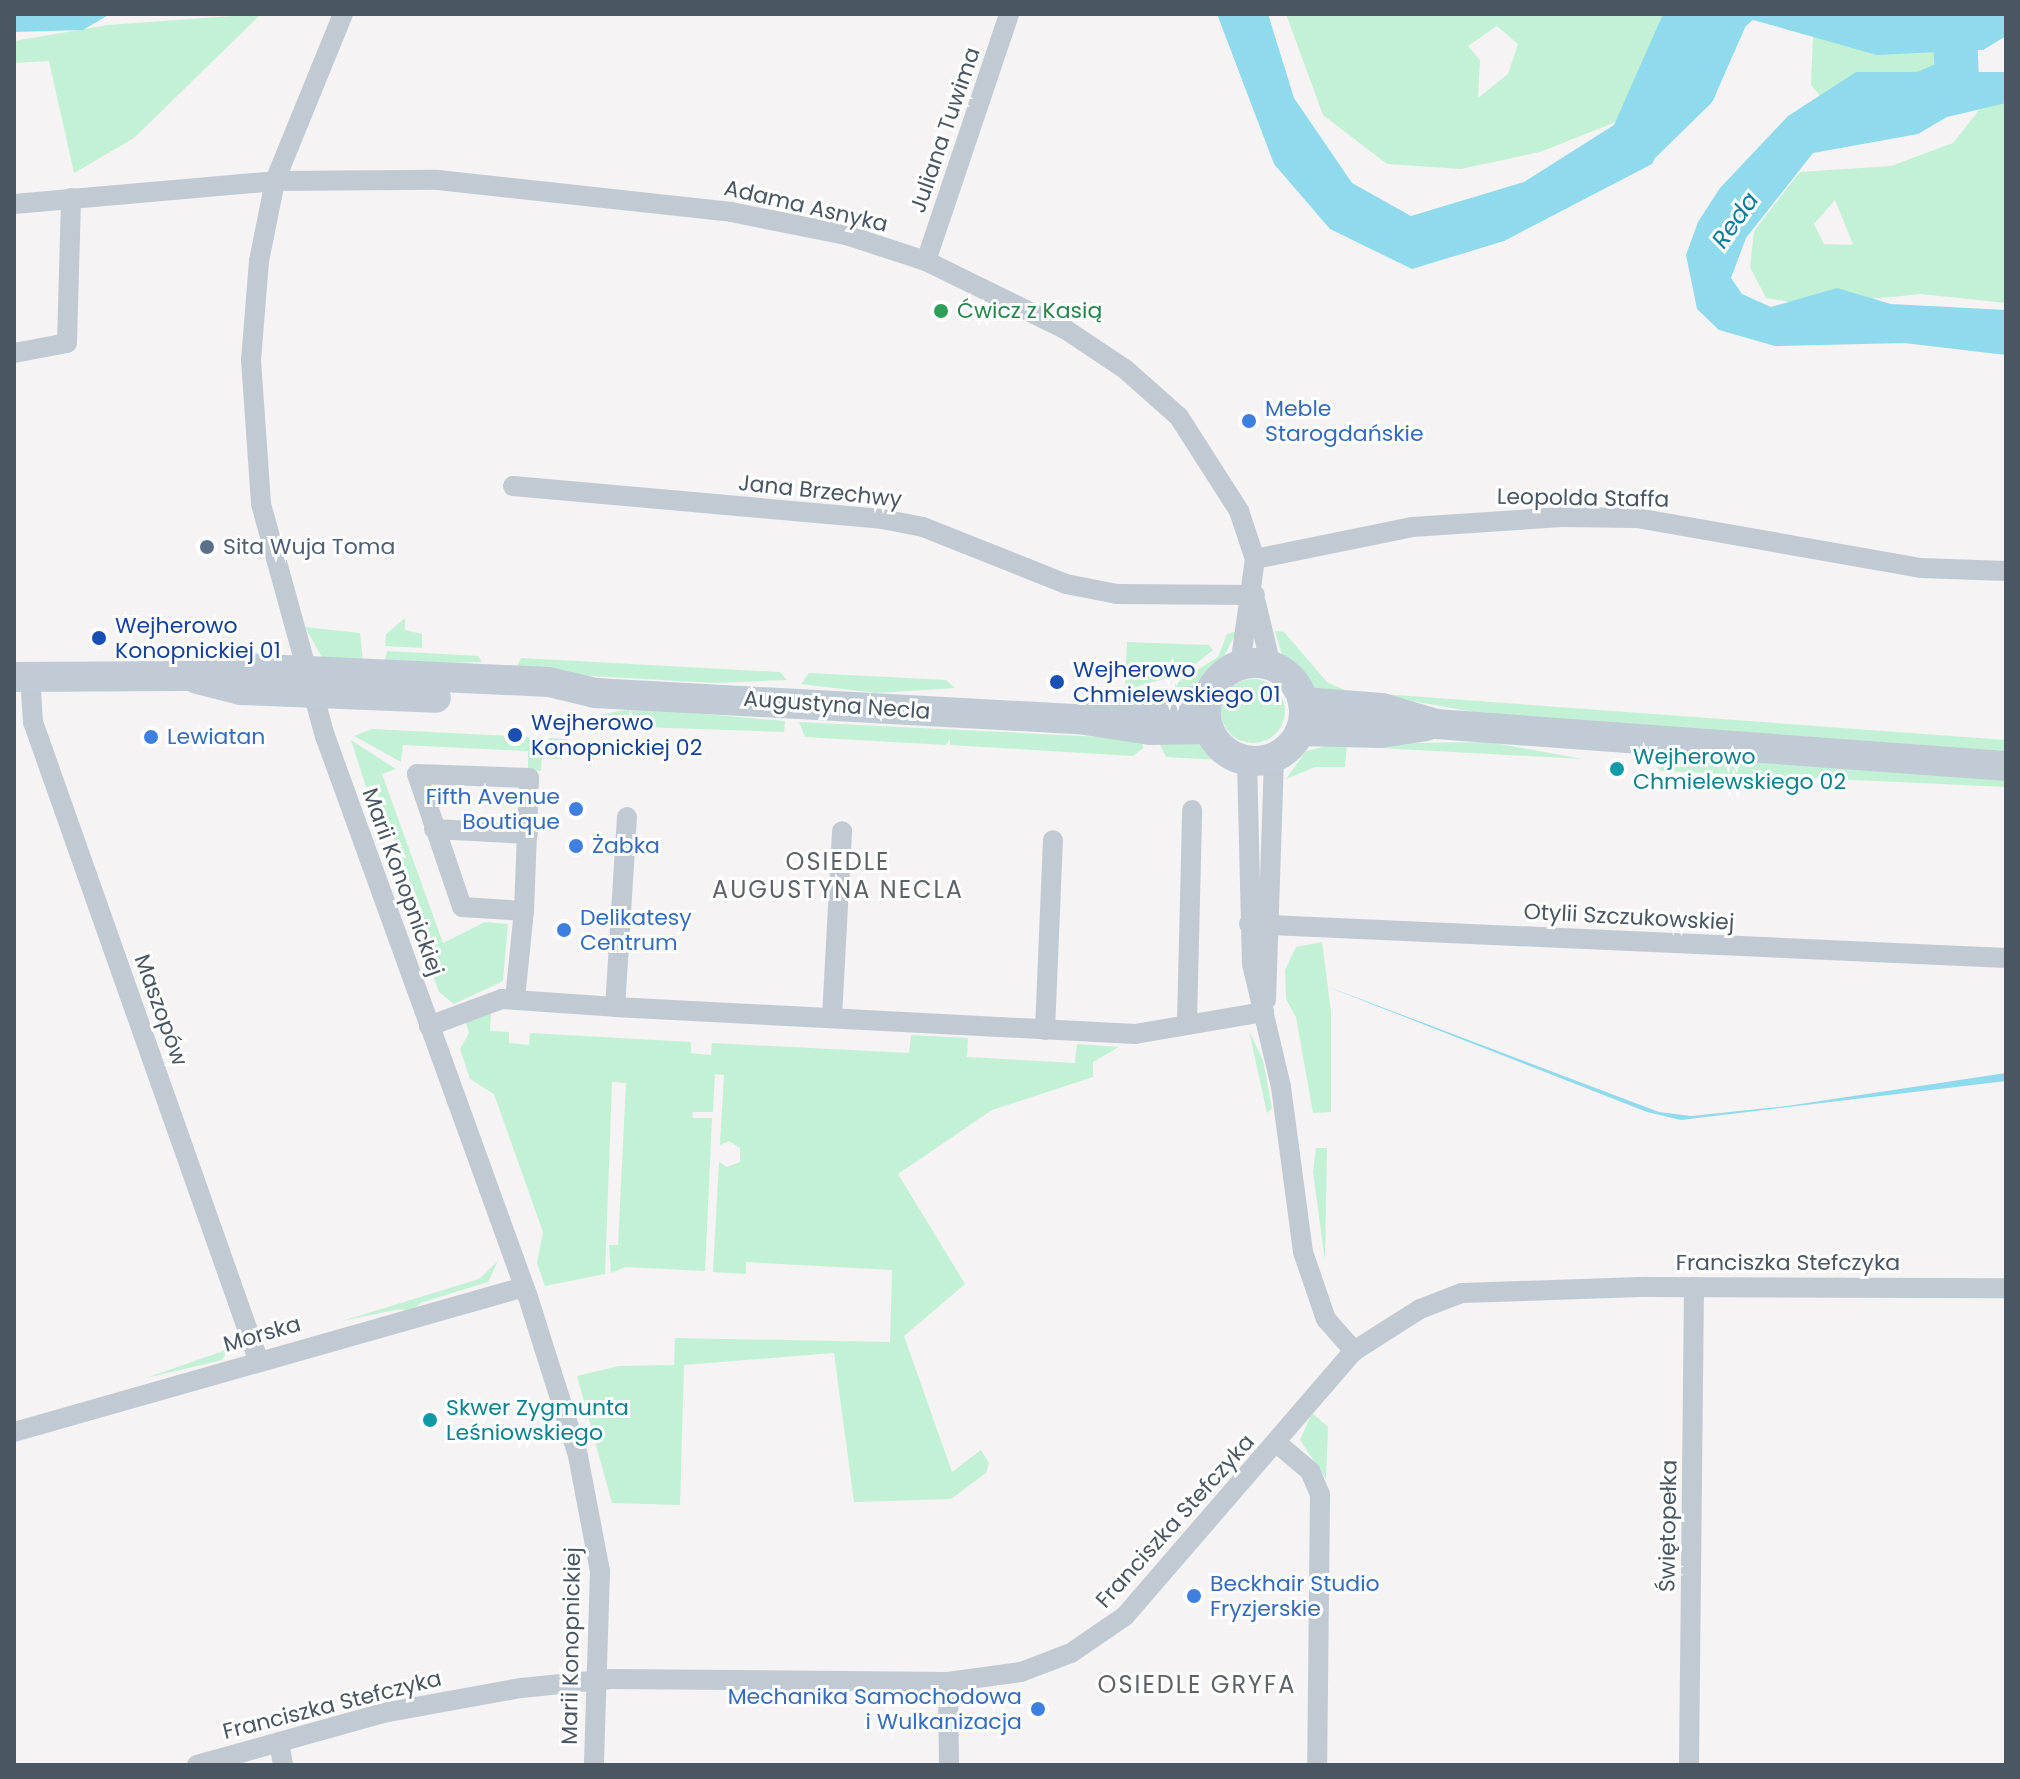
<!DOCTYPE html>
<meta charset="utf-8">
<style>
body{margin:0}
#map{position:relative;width:2020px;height:1779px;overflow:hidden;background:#f5f3f3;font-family:Poppins,sans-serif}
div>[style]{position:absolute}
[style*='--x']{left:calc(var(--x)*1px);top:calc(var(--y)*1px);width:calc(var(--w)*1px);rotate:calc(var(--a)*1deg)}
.green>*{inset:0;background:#c3f1d5}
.round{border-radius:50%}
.water>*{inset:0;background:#90daee}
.river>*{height:44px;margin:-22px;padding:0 22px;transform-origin:22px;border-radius:22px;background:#90daee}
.minor>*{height:20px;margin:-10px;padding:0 10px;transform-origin:10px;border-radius:10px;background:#c1cad2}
.secondary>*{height:30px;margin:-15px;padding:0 15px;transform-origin:15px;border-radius:15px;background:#c1cbd6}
.secondary>.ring{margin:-15px;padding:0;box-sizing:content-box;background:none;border:30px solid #c1cbd6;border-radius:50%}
.dots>*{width:22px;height:22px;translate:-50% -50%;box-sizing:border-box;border:4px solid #fff;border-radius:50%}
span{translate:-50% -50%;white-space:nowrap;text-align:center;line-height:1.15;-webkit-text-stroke:6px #fff;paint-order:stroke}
.street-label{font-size:22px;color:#4a5661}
.leisure-label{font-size:22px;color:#27864d}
.left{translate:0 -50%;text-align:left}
.shop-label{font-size:22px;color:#366cbe}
.right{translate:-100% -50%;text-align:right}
.service-label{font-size:22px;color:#4e5e75}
.transit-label{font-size:22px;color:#164399}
.culture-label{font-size:22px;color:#0d838f}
.water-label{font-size:24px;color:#0c7c9b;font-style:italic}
.neighbourhood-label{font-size:24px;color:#5f6368;letter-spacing:2px}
.frame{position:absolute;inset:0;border:16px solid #4a5661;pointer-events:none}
</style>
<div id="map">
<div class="green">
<i style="clip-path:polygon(261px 14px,134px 138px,74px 173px,49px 61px,14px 63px,14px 41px,108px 25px)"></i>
<i style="clip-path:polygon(evenodd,1286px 14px,1694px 14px,1621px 120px,1540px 152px,1461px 169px,1387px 164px,1323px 115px,1286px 14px,1497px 26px,1518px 44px,1508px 74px,1478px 98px,1480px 60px,1468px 46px,1497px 26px)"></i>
<i style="clip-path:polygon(1814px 14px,1944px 24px,1933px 96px,1836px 115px,1811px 85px)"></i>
<i style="clip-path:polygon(evenodd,2006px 95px,2006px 303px,1921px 294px,1808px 305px,1766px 298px,1750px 267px,1754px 231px,1800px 172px,1891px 166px,1953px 143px,1987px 100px,2006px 95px,1835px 200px,1853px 244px,1852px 245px,1824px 244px,1814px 224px,1835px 200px)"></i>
<i style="clip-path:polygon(405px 618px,405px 630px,422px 634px,422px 648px,385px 646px,386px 634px)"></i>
<i style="clip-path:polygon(305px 627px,360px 633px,363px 663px,323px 659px)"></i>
<i style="clip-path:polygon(1237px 631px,1222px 660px,1196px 684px,1172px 693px,1175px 684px,1218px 657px,1227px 634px)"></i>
<i style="clip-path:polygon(1275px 631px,1284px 632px,1327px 682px,1349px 692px,1311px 689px,1282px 655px)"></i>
<i style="clip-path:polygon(1127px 642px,1209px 645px,1213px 650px,1184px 673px,1125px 690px)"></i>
<i style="clip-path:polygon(387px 651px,478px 656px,482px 662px,384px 665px)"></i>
<i style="clip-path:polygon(521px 658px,780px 672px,787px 680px,716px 683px,537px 673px,517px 667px)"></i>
<i style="clip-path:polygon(809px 673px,946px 680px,955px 688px,877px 693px,801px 684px)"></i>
<i class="round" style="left:1221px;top:679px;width:64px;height:64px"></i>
<i style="clip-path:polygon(1369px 693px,2006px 740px,2006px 751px,1479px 713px)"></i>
<i style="clip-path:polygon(634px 708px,785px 721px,784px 732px,555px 724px)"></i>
<i style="clip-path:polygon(799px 722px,1143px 739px,1143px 748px,1133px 756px,950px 745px,950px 739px,946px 745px,805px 737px)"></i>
<i style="clip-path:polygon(372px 729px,567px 739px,567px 752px,561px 759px,542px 758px,541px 771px,528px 770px,528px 751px,403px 745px,401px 762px,354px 736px)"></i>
<i style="clip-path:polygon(1157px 739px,1195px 741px,1219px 760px,1166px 757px)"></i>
<i style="clip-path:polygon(351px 740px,396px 769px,382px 774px,443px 943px,485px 922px,508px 924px,503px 981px,454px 1004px,439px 992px,430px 967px,439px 964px,375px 785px,366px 787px)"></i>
<i style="clip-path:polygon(1347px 741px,1345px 767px,1315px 767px,1286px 779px,1306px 751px)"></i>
<i style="clip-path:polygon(1490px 742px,1582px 759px,1362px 747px,1406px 743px)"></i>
<i style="clip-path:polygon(1702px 758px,2006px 780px,2006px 787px,1661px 771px,1656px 765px)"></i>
<i style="clip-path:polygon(1322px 942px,1331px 1012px,1331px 1112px,1313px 1113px,1296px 1017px,1286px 999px,1285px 970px,1296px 947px)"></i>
<i style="clip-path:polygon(486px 1014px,491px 1014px,490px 1031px,509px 1032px,509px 1043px,529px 1045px,530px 1033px,691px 1042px,691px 1053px,711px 1055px,712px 1043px,909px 1053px,911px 1035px,968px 1038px,967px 1057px,1075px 1063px,1077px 1044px,1119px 1047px,1093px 1062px,1093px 1077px,992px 1110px,898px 1174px,965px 1284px,904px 1336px,952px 1472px,981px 1450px,989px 1463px,986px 1473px,951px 1499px,854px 1502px,834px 1353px,684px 1365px,680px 1505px,612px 1503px,577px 1376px,619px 1366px,674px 1365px,675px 1338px,890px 1342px,892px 1270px,746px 1262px,746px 1274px,713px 1272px,719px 1162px,727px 1167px,740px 1162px,740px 1148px,729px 1141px,720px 1145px,724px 1075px,715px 1074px,713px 1112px,692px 1112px,693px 1118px,712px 1118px,705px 1271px,626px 1267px,611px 1273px,609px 1245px,618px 1245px,626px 1083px,612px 1082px,605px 1274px,545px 1286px,537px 1263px,543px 1232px,494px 1094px,470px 1079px,460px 1049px,469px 1033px,466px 1023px)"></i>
<i style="clip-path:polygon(1249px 1031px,1263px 1060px,1272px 1108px,1267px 1113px)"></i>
<i style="clip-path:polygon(1316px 1148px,1327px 1148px,1325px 1261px,1313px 1172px)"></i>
<i style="clip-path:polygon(498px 1261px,488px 1282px,420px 1303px,412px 1313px,400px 1309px,342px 1321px,479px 1279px)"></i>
<i style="clip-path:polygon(237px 1336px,222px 1360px,146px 1378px,223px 1351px)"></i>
<i style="clip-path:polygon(1312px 1413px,1328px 1427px,1326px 1479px,1300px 1440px)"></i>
</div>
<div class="water">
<i style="clip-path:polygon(14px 14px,110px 14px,83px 30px,14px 32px)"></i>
<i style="clip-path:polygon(1217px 14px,1268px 14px,1294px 98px,1352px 183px,1411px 216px,1524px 182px,1614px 125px,1663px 14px,2006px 14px,2006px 36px,1983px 50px,1877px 55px,1753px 20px,1703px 63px,1652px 164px,1504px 241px,1412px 269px,1330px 229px,1274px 164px)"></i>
<i style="clip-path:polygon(1856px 72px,2006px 72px,2006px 103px,1947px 117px,1918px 134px,1813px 153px,1746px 238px,1731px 278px,1742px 294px,1771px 307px,1837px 288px,1891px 304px,2006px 310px,2006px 355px,1904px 343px,1775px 346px,1719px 330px,1697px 309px,1686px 255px,1698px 222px,1720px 188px,1788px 116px)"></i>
<i style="clip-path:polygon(1318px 983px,1659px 1112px,1691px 1116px,1787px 1106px,2006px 1073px,2006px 1081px,1681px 1120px,1647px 1112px)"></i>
</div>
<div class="river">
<i style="--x:1909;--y:99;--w:52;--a:-22.6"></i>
<i style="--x:1957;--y:79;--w:65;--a:-92.6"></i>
<i style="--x:1642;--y:140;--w:73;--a:-44.4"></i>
<i style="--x:1694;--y:89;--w:82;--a:-66.3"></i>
</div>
<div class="minor">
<i style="--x:343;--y:14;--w:180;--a:112.2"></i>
<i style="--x:275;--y:181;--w:82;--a:101.3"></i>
<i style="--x:259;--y:261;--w:99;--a:94.6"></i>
<i style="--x:251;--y:360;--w:144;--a:86"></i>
<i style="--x:261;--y:504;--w:241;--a:74.6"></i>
<i style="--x:325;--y:736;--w:597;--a:70.11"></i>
<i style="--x:528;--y:1297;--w:167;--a:72.5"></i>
<i style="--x:578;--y:1456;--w:117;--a:79.2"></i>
<i style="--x:600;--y:1571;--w:194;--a:91.8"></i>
<i style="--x:14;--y:204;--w:262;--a:-5"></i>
<i style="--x:275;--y:181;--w:163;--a:-0.4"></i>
<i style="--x:438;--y:180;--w:295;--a:6.2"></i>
<i style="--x:731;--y:212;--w:117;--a:11.3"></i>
<i style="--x:846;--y:235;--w:84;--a:18"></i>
<i style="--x:926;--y:261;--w:155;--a:26.1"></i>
<i style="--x:1065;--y:329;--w:72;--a:33.7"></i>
<i style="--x:1125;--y:369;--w:72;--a:41.6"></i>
<i style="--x:1179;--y:417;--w:112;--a:57.4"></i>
<i style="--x:1239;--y:511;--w:51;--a:71.6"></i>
<i style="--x:1255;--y:559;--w:108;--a:98"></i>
<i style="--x:926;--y:261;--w:261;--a:-71.4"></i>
<i style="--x:14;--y:353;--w:54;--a:-10.7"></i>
<i style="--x:67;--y:343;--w:145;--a:-88.4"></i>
<i style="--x:513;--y:486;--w:370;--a:5.1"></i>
<i style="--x:882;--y:519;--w:42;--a:11"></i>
<i style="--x:923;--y:527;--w:154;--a:21.7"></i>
<i style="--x:1066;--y:584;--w:52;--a:11.1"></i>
<i style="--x:1117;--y:594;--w:138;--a:0.4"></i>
<i style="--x:1255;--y:559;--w:160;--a:-11.5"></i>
<i style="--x:1412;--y:527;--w:150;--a:-3.8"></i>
<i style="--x:1562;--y:517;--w:75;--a:0.8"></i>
<i style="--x:1637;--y:518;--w:288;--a:10"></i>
<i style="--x:1921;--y:568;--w:85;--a:2"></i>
<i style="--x:1256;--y:603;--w:65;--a:76.6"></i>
<i style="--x:30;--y:676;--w:46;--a:86.3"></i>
<i style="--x:33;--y:722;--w:676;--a:70.55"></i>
<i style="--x:1247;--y:761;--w:203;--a:88.6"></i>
<i style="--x:1252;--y:964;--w:126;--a:76.7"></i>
<i style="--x:1281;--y:1087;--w:166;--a:82.4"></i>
<i style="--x:1303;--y:1252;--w:71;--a:71.1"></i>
<i style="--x:1326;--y:1319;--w:43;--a:48.8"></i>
<i style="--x:627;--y:817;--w:190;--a:93.6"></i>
<i style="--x:615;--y:1007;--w:521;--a:2.97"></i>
<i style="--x:1135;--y:1034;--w:131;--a:-9.7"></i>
<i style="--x:434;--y:829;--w:94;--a:3"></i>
<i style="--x:1249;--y:924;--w:758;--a:2.57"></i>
<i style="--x:515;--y:999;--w:88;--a:-84.2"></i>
<i style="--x:524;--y:911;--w:133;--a:-87.8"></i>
<i style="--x:529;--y:778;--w:112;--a:-178"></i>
<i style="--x:417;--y:774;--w:140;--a:71.3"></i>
<i style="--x:462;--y:907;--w:62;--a:3.7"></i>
<i style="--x:1266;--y:1000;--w:243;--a:-88.1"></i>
<i style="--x:832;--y:1017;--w:186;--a:-86.9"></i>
<i style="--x:1187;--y:1022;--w:212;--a:-88.6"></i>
<i style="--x:429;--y:1026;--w:78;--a:-20.3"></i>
<i style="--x:502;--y:999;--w:113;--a:4"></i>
<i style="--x:1045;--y:1030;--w:190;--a:-87.6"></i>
<i style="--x:14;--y:1432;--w:530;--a:-15.87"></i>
<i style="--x:1278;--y:1444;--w:42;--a:40.2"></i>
<i style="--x:1310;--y:1471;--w:26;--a:67"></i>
<i style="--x:1320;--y:1495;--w:270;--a:90.6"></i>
<i style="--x:948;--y:1682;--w:83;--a:89.3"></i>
<i style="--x:279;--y:1742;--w:23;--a:80"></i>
<i style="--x:197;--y:1765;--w:193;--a:-15.6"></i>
<i style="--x:383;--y:1713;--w:140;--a:-10.3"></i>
<i style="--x:521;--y:1688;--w:90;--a:-5.7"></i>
<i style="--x:611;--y:1679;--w:337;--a:0.5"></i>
<i style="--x:948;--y:1682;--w:74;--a:-7.8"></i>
<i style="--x:1021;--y:1672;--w:53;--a:-20.8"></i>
<i style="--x:1071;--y:1653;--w:65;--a:-34.4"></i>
<i style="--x:1125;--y:1616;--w:350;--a:-49.2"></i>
<i style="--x:1354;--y:1351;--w:78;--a:-32.5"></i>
<i style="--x:1420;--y:1309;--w:45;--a:-20.9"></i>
<i style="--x:1462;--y:1293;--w:185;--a:-1.9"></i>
<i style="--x:1647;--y:1287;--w:359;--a:0.2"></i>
<i style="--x:1689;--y:1765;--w:478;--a:-89.4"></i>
</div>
<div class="secondary">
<i class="ring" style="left:1206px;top:663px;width:68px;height:68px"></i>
<i style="--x:14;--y:677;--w:170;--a:-0.3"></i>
<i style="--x:184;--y:676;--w:59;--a:-7.9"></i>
<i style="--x:242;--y:668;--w:307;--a:2.6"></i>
<i style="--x:549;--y:682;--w:47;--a:13.4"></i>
<i style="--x:595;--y:693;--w:484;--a:3.1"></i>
<i style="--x:1078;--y:719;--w:73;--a:8.7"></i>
<i style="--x:1150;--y:730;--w:59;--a:-1"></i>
<i style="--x:197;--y:679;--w:45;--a:14"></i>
<i style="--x:241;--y:690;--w:195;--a:2.3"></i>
<i style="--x:1303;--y:702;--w:79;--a:4.3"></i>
<i style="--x:1382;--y:708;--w:56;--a:16.5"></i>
<i style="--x:1436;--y:724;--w:572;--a:4.21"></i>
<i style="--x:1095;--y:716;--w:114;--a:-8.6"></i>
<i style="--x:1300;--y:731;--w:81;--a:1.4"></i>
<i style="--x:1381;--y:733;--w:46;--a:-8.8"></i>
</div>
<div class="dots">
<i style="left:941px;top:311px;background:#2e9e5b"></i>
<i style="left:1249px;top:421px;background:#3f7fe0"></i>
<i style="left:207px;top:547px;background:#5c6f8a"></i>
<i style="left:99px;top:638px;background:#1a4fb4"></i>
<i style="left:1057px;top:682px;background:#1a4fb4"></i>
<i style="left:515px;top:735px;background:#1a4fb4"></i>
<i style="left:151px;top:737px;background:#3f7fe0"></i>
<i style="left:1617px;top:769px;background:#0f9aa8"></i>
<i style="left:576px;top:809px;background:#3f7fe0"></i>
<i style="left:576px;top:846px;background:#3f7fe0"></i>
<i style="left:564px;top:930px;background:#3f7fe0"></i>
<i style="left:430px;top:1420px;background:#0f9aa8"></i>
<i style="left:1194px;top:1596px;background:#3f7fe0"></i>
<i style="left:1038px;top:1709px;background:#3f7fe0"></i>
</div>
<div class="street-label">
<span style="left:945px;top:130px;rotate:-71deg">Juliana Tuwima</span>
<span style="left:806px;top:206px;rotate:13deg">Adama Asnyka</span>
<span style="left:820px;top:491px;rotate:6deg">Jana Brzechwy</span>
<span style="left:1583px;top:498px;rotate:1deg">Leopolda Staffa</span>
<span style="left:837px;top:705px;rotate:4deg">Augustyna Necla</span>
<span style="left:403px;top:882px;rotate:70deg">Marii Konopnickiej</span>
<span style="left:1629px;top:917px;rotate:3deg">Otylii Szczukowskiej</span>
<span style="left:161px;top:1010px;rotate:70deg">Maszopów</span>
<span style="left:1788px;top:1263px">Franciszka Stefczyka</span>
<span style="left:262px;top:1334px;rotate:-16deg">Morska</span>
<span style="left:1175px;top:1521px;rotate:-48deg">Franciszka Stefczyka</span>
<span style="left:1668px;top:1526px;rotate:-89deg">Świętopełka</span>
<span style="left:571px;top:1646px;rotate:-89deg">Marii Konopnickiej</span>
<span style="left:332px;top:1705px;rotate:-14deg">Franciszka Stefczyka</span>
</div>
<div class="leisure-label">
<span class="left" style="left:957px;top:311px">Ćwicz z Kasią</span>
</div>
<div class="shop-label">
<span class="left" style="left:1265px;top:421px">Meble<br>Starogdańskie</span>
<span class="left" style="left:167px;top:737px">Lewiatan</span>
<span class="right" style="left:560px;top:809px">Fifth Avenue<br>Boutique</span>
<span class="left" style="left:592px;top:846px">Żabka</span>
<span class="left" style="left:580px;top:930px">Delikatesy<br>Centrum</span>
<span class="left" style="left:1210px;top:1596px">Beckhair Studio<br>Fryzjerskie</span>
<span class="right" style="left:1022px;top:1709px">Mechanika Samochodowa<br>i Wulkanizacja</span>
</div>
<div class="service-label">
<span class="left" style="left:223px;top:547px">Sita Wuja Toma</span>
</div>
<div class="transit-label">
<span class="left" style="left:115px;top:638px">Wejherowo<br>Konopnickiej 01</span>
<span class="left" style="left:1073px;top:682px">Wejherowo<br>Chmielewskiego 01</span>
<span class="left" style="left:531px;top:735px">Wejherowo<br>Konopnickiej 02</span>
</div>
<div class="culture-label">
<span class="left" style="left:1633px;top:769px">Wejherowo<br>Chmielewskiego 02</span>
<span class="left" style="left:446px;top:1420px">Skwer Zygmunta<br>Leśniowskiego</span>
</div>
<div class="water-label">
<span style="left:1735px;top:220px;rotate:-55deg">Reda</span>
</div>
<div class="neighbourhood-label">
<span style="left:838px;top:876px">OSIEDLE<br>AUGUSTYNA NECLA</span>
<span style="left:1197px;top:1685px">OSIEDLE GRYFA</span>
</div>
<div class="frame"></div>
</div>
